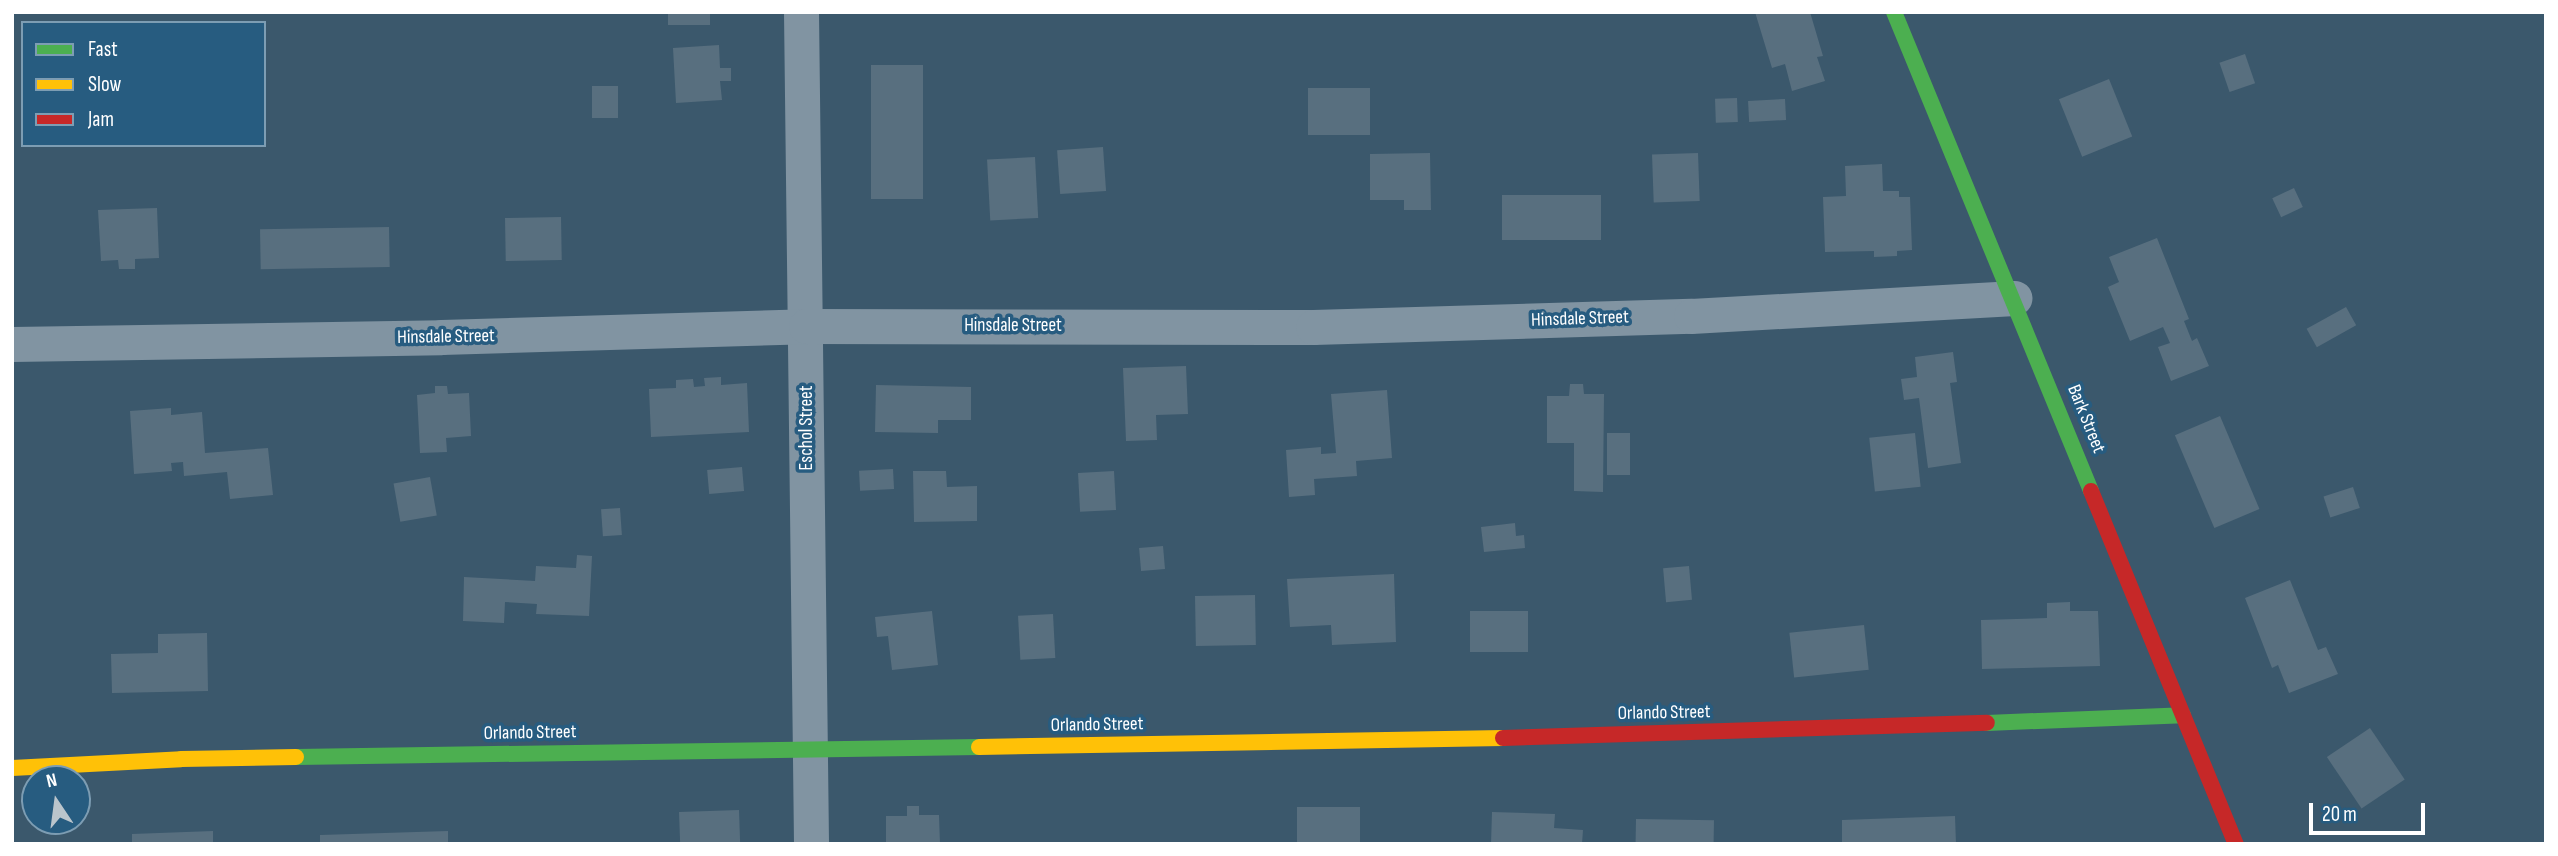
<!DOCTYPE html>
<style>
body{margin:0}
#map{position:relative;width:2558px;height:856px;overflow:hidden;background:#3b586c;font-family:"Sofia Sans Condensed",sans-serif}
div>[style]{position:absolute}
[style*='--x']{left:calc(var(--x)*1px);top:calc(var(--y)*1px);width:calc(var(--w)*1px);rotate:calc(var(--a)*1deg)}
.building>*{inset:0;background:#586f7f;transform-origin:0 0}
.street>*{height:35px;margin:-17.5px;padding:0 17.5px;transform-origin:17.5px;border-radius:17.5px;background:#8194a2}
.fast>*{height:16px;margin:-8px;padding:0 8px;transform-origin:8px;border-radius:8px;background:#4caf50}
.slow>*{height:16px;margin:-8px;padding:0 8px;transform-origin:8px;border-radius:8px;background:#ffc107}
.jam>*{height:16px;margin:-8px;padding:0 8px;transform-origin:8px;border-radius:8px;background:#c62828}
span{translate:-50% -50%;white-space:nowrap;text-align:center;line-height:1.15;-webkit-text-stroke:7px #275c80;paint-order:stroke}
.street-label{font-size:19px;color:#fff}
.frame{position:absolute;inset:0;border:14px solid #fff;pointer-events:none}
.legend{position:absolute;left:21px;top:21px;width:245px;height:126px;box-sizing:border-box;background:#275c80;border:2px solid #7d9db3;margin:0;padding:9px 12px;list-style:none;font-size:21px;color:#fff}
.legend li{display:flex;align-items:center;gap:14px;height:35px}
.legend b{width:35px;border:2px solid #7d9db3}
.north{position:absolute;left:21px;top:765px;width:70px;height:70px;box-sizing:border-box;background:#275c80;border:2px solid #7d9db3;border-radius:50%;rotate:347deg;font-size:19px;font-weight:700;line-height:28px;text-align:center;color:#fff}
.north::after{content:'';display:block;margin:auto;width:24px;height:32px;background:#bac5cc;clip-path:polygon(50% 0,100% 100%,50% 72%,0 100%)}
.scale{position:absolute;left:2309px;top:803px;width:116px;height:32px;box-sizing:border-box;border:4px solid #fff;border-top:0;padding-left:9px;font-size:21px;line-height:24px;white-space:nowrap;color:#fff;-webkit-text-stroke:5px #275c80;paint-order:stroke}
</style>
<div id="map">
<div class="building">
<i style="left:668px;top:12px;width:42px;height:13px"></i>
<i style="clip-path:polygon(1755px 12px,1810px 12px,1823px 56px,1817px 57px,1825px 81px,1792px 91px,1785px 64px,1772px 68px)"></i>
<i style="clip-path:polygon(719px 45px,720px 68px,731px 68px,731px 81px,720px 81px,722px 100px,676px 103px,673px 48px)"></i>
<i style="left:2245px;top:54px;width:31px;height:27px;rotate:71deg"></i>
<i style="left:871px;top:65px;width:52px;height:134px"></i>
<i style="left:2109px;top:79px;width:62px;height:54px;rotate:68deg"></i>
<i style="left:592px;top:86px;width:26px;height:32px"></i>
<i style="left:1308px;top:88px;width:62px;height:47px"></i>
<i style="left:1737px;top:98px;width:24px;height:22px;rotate:88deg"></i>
<i style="left:1785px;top:99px;width:21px;height:37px;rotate:87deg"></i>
<i style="left:1103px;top:147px;width:44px;height:46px;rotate:86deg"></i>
<i style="clip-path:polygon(1430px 153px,1431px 210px,1404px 210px,1404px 200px,1370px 200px,1370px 154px)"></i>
<i style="left:1698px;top:153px;width:48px;height:46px;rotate:88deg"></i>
<i style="left:1035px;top:157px;width:61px;height:48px;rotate:87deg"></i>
<i style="clip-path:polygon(1882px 164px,1883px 191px,1899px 191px,1899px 197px,1910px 197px,1912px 250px,1897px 251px,1897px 256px,1874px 257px,1874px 251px,1825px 252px,1823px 197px,1846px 196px,1845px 166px)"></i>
<i style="left:2294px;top:188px;width:21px;height:24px;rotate:65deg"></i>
<i style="left:1601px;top:195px;width:45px;height:99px;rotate:90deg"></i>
<i style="clip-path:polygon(157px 208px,159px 258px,135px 259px,135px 269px,119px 269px,118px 260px,101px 261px,98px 210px)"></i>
<i style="left:561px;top:217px;width:43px;height:56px;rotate:89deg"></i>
<i style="left:389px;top:227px;width:40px;height:129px;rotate:89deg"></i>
<i style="clip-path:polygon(2157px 238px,2189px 319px,2184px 321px,2192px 341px,2197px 338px,2209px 366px,2171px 381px,2158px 347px,2170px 343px,2163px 327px,2130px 341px,2108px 287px,2119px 282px,2109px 257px)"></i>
<i style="left:2346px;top:307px;width:21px;height:45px;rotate:61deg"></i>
<i style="clip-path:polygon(1953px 352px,1957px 382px,1950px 383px,1961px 463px,1928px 468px,1919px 398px,1904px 400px,1901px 379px,1917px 377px,1915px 357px)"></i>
<i style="clip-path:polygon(1186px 366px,1188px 414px,1156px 415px,1157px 440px,1126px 441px,1123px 368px)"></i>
<i style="clip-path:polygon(721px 377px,721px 385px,747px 383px,749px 432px,651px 437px,649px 389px,676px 388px,676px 380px,693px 379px,694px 387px,705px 386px,704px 378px)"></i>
<i style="clip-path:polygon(1570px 384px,1583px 384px,1584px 394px,1604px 394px,1603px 492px,1574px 491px,1574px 443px,1547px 443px,1547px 396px,1569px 396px)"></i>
<i style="clip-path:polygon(876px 385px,971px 387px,971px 420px,938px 420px,938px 433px,875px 432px)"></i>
<i style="clip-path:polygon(435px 386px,447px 386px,448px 394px,469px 393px,471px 436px,446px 438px,447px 452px,420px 453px,417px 395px,435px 393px)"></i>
<i style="clip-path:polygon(1387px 390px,1392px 458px,1356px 461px,1357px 476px,1314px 479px,1315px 495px,1289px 497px,1286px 450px,1321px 447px,1321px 454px,1336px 453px,1331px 394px)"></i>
<i style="clip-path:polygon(171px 408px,171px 415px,202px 412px,205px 453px,268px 448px,273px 495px,230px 499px,227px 472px,184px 476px,183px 462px,171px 463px,172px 471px,134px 474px,130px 411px)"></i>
<i style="left:2220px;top:416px;width:101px;height:49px;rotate:67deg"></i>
<i style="left:1607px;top:433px;width:23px;height:42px"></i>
<i style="left:1915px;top:433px;width:54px;height:46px;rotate:84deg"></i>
<i style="left:742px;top:467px;width:24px;height:35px;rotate:85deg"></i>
<i style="left:893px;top:469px;width:20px;height:34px;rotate:87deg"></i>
<i style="clip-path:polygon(913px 471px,946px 471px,947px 487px,977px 486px,977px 521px,914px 522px)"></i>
<i style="left:1114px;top:471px;width:39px;height:36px;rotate:87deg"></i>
<i style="left:430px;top:477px;width:39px;height:37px;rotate:80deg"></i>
<i style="left:2353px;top:487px;width:22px;height:31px;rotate:72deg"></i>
<i style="left:620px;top:508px;width:27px;height:19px;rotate:86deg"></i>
<i style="clip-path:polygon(1515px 523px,1516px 536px,1524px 535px,1525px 548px,1484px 552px,1481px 527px)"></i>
<i style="left:1163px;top:546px;width:23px;height:24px;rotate:85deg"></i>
<i style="clip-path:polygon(577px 555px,592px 556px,589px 616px,536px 614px,537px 604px,505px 602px,504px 623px,463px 621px,464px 577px,535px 581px,536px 566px,576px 568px)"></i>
<i style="left:1689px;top:566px;width:34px;height:26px;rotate:85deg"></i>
<i style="clip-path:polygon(1394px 574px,1396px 642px,1332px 645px,1331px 625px,1290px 627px,1287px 579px)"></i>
<i style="clip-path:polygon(2290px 580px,2318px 650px,2326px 647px,2338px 674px,2289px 693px,2278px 665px,2272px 668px,2245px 598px)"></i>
<i style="left:1255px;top:595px;width:50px;height:60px;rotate:89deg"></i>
<i style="clip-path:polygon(2070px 602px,2070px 611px,2098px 611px,2100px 666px,1982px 669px,1981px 620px,2047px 618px,2047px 603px)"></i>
<i style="clip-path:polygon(932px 611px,938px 665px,892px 670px,888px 636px,877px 637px,875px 617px)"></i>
<i style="left:1528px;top:611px;width:41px;height:58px;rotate:90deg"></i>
<i style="left:1053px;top:614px;width:44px;height:35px;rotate:87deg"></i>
<i style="left:1864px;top:625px;width:45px;height:75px;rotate:84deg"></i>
<i style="clip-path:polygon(207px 633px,208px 691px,112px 693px,111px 654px,158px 653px,158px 634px)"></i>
<i style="left:2370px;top:728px;width:62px;height:52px;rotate:56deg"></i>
<i style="clip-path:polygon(907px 806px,919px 806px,919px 815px,939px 815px,940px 844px,886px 844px,886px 816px,907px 816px)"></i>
<i style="left:1360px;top:807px;width:37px;height:63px;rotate:90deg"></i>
<i style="left:739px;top:810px;width:34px;height:60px;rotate:88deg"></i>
<i style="clip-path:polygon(1492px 812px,1555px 814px,1554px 828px,1583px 830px,1582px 844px,1491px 844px)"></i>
<i style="clip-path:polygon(1955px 816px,1956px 844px,1842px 844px,1842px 820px)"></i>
<i style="left:1636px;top:819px;width:78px;height:25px;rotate:1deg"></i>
<i style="clip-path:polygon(213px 831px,213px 844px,132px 844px,132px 834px)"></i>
<i style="clip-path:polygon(448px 831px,448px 844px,320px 844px,320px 835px)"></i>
</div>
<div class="street">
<i style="--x:801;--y:12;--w:832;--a:89.31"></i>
<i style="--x:12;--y:344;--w:429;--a:-0.9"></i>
<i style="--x:441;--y:337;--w:365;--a:-1.7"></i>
<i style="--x:806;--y:326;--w:507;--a:0.11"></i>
<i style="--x:1313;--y:327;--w:378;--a:-1.7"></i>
<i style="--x:1691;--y:316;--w:324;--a:-3.2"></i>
</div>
<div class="fast">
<i style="--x:1894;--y:12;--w:518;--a:67.64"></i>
<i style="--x:1987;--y:723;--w:196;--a:-2.3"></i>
<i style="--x:296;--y:757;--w:683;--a:-0.84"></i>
</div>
<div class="slow">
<i style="--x:979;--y:747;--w:524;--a:-0.98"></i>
<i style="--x:12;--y:768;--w:169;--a:-3"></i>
<i style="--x:181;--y:759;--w:115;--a:-1"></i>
</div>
<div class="jam">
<i style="--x:2091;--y:491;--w:382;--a:67.7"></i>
<i style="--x:1503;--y:738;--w:484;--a:-1.8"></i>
</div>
<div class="street-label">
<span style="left:1580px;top:319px;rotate:-2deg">Hinsdale Street</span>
<span style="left:1013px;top:326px">Hinsdale Street</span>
<span style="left:446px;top:337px;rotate:-1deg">Hinsdale Street</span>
<span style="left:2086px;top:419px;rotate:68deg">Bark Street</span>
<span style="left:807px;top:428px;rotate:-90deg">Eschol Street</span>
<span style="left:1664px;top:713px;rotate:-1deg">Orlando Street</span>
<span style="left:1097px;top:725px;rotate:-1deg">Orlando Street</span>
<span style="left:530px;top:733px;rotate:-1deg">Orlando Street</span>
</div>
<div class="frame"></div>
<ul class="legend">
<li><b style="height:9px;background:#4caf50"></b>Fast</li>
<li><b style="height:9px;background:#ffc107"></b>Slow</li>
<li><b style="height:9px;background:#c62828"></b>Jam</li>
</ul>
<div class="north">N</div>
<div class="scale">20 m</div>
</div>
